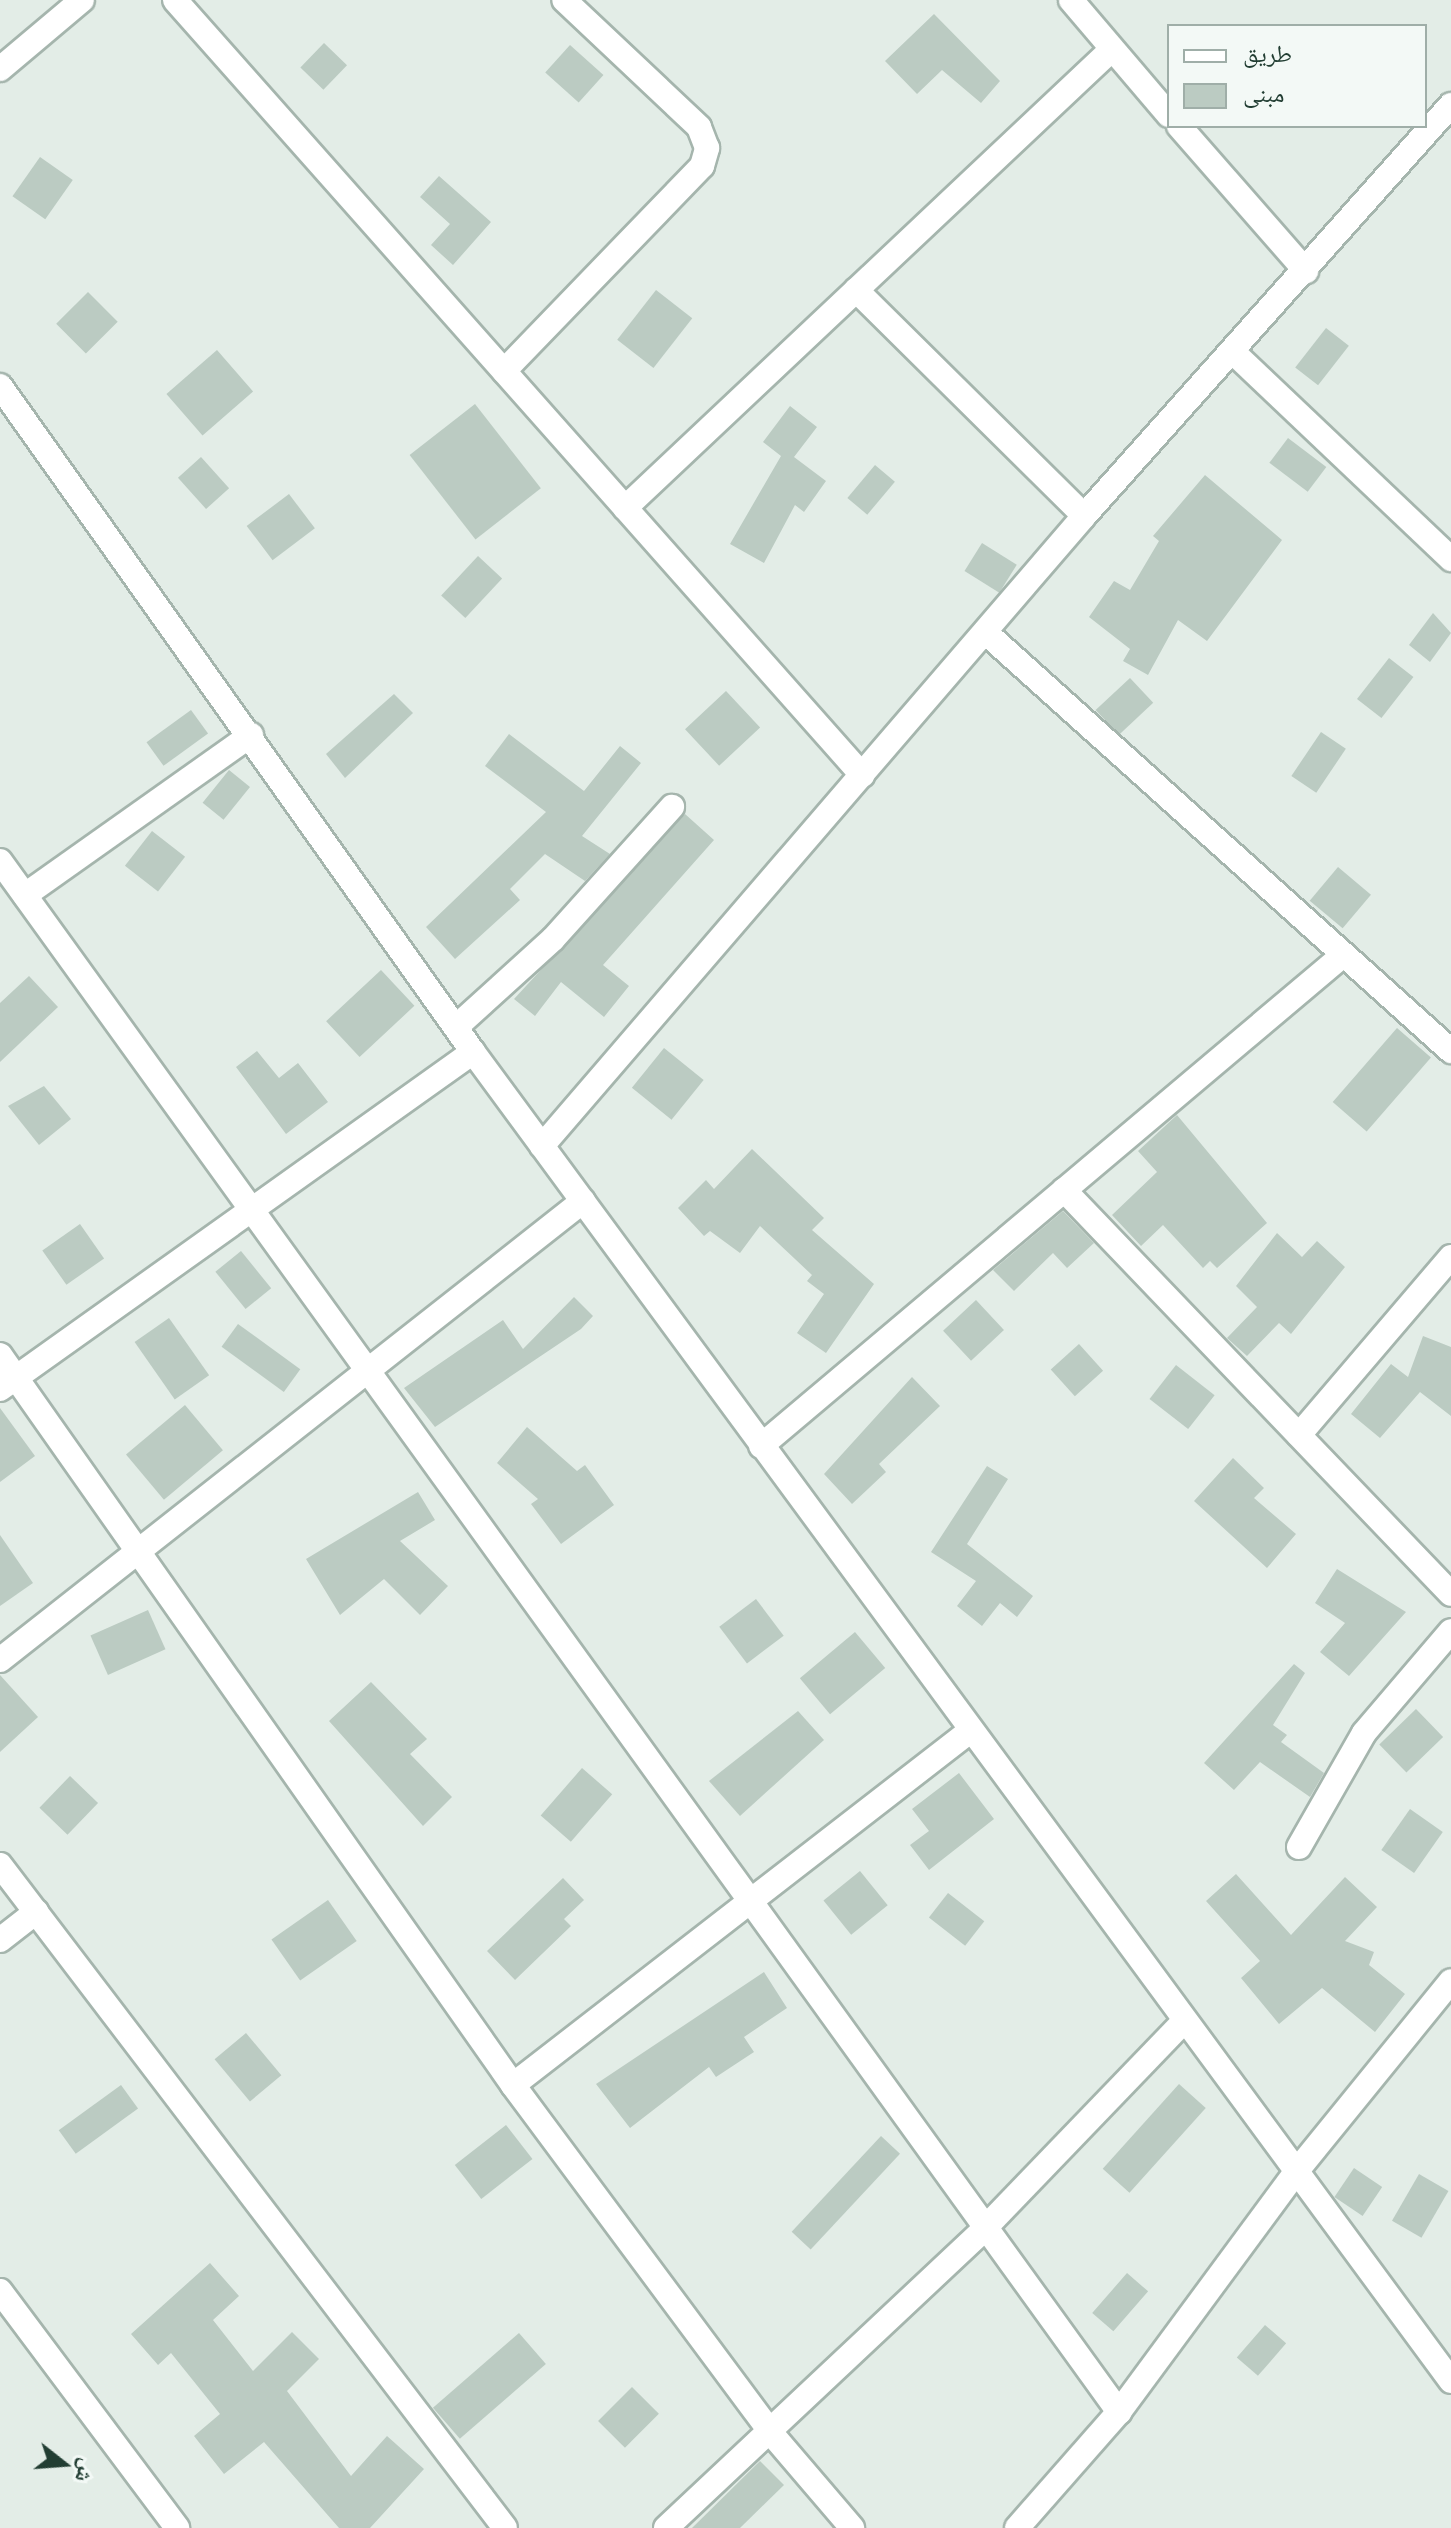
<!DOCTYPE html>
<meta charset="utf-8">
<style>
body{margin:0}
#map{position:relative;width:1451px;height:2528px;overflow:hidden;background:#e3ede7;font-family:"Exo 2","Noto Naskh Arabic",sans-serif}
div>[style]{position:absolute}
[style*='--x']{left:calc(var(--x)*1px);top:calc(var(--y)*1px);width:calc(var(--w)*1px);rotate:calc(var(--a)*1deg)}
.building>*{inset:0;background:#bbcbc2;transform-origin:0 0}
.roads{filter:drop-shadow(2px 0 #a5b5ad) drop-shadow(-2px 0 #a5b5ad) drop-shadow(0 2px #a5b5ad) drop-shadow(0 -2px #a5b5ad)}
.minor>*{height:24px;margin:-12px;padding:0 12px;transform-origin:12px;border-radius:12px;background:#fff}
span{translate:-50% -50%;white-space:nowrap;text-align:center;line-height:1.15;-webkit-text-stroke:6px #f3f9f6;paint-order:stroke}
.legend{position:absolute;left:1167px;top:24px;width:260px;height:104px;box-sizing:border-box;background:#f3f9f6;border:2px solid #9faea8;margin:0;padding:10px 14px;list-style:none;font-size:24px;color:#223e33}
.legend li{display:flex;align-items:center;gap:16px;height:40px}
.legend b{width:40px;border:2px solid #9faea8}
.north{position:absolute;left:24px;top:2424px;width:80px;height:80px;-webkit-text-stroke:6px #f3f9f6;paint-order:stroke;rotate:107deg;font-size:22px;font-weight:700;line-height:32px;text-align:center;color:#223e33}
.north::after{content:'';display:block;margin:auto;width:28px;height:36px;background:#223e33;clip-path:polygon(50% 0,100% 100%,50% 72%,0 100%)}
</style>
<div id="map">
<div class="building">
<i style="clip-path:polygon(934px 14px,1000px 81px,981px 103px,942px 70px,917px 94px,885px 61px)"></i>
<i style="left:324px;top:43px;width:32px;height:34px;rotate:44deg"></i>
<i style="left:570px;top:45px;width:45px;height:37px;rotate:42deg"></i>
<i style="left:40px;top:157px;width:40px;height:48px;rotate:35deg"></i>
<i style="clip-path:polygon(439px 176px,491px 222px,453px 265px,431px 245px,450px 224px,420px 197px)"></i>
<i style="left:656px;top:290px;width:46px;height:63px;rotate:38deg"></i>
<i style="left:88px;top:292px;width:42px;height:45px;rotate:45deg"></i>
<i style="left:1326px;top:328px;width:29px;height:50px;rotate:38deg"></i>
<i style="left:217px;top:350px;width:55px;height:67px;rotate:49deg"></i>
<i style="left:475px;top:404px;width:107px;height:83px;rotate:52deg"></i>
<i style="clip-path:polygon(790px 406px,817px 427px,794px 457px,826px 481px,804px 512px,795px 505px,764px 563px,730px 544px,781px 456px,763px 442px)"></i>
<i style="left:1288px;top:438px;width:48px;height:31px;rotate:37deg"></i>
<i style="left:201px;top:457px;width:42px;height:31px;rotate:48deg"></i>
<i style="left:875px;top:465px;width:26px;height:43px;rotate:40deg"></i>
<i style="clip-path:polygon(1205px 475px,1282px 540px,1207px 641px,1178px 620px,1148px 675px,1123px 661px,1130px 649px,1089px 617px,1114px 581px,1130px 590px,1159px 541px,1153px 536px)"></i>
<i style="left:289px;top:494px;width:43px;height:53px;rotate:53deg"></i>
<i style="left:982px;top:543px;width:41px;height:33px;rotate:32deg"></i>
<i style="left:478px;top:556px;width:33px;height:54px;rotate:43deg"></i>
<i style="clip-path:polygon(1433px 613px,1451px 633px,1430px 662px,1409px 645px)"></i>
<i style="left:1389px;top:658px;width:31px;height:52px;rotate:38deg"></i>
<i style="left:1130px;top:678px;width:34px;height:47px;rotate:47deg"></i>
<i style="left:726px;top:691px;width:50px;height:56px;rotate:47deg"></i>
<i style="clip-path:polygon(394px 694px,413px 713px,345px 778px,326px 754px)"></i>
<i style="left:191px;top:710px;width:29px;height:55px;rotate:54deg"></i>
<i style="left:1321px;top:732px;width:30px;height:53px;rotate:34deg"></i>
<i style="clip-path:polygon(509px 734px,584px 791px,620px 746px,641px 763px,582px 836px,610px 854px,585px 881px,545px 854px,510px 889px,520px 900px,455px 959px,426px 927px,546px 812px,485px 766px)"></i>
<i style="left:229px;top:770px;width:27px;height:42px;rotate:39deg"></i>
<i style="clip-path:polygon(685px 814px,714px 840px,603px 965px,629px 986px,604px 1017px,561px 982px,535px 1016px,514px 999px)"></i>
<i style="left:152px;top:831px;width:42px;height:44px;rotate:38deg"></i>
<i style="left:1338px;top:867px;width:43px;height:44px;rotate:40deg"></i>
<i style="left:381px;top:970px;width:49px;height:75px;rotate:47deg"></i>
<i style="clip-path:polygon(29px 976px,58px 1007px,0 1062px,0 1003px)"></i>
<i style="left:1397px;top:1028px;width:45px;height:98px;rotate:41deg"></i>
<i style="left:664px;top:1048px;width:51px;height:51px;rotate:39deg"></i>
<i style="clip-path:polygon(257px 1051px,279px 1078px,298px 1063px,328px 1102px,286px 1134px,236px 1067px)"></i>
<i style="clip-path:polygon(44px 1086px,71px 1119px,39px 1145px,8px 1106px)"></i>
<i style="clip-path:polygon(1177px 1115px,1267px 1223px,1217px 1268px,1210px 1261px,1203px 1268px,1163px 1225px,1141px 1246px,1112px 1215px,1157px 1172px,1138px 1151px)"></i>
<i style="clip-path:polygon(752px 1149px,824px 1218px,812px 1230px,874px 1284px,826px 1353px,797px 1333px,824px 1294px,807px 1281px,812px 1275px,760px 1226px,740px 1253px,710px 1231px,704px 1236px,678px 1208px,706px 1180px,714px 1189px)"></i>
<i style="clip-path:polygon(1063px 1211px,1094px 1243px,1067px 1268px,1053px 1253px,1014px 1291px,993px 1270px)"></i>
<i style="left:80px;top:1224px;width:42px;height:46px;rotate:55deg"></i>
<i style="clip-path:polygon(1277px 1233px,1302px 1257px,1317px 1241px,1345px 1267px,1291px 1334px,1279px 1323px,1247px 1356px,1227px 1338px,1257px 1307px,1236px 1286px)"></i>
<i style="left:241px;top:1251px;width:48px;height:33px;rotate:51deg"></i>
<i style="clip-path:polygon(574px 1297px,593px 1316px,581px 1329px,435px 1427px,404px 1388px,503px 1320px,523px 1349px)"></i>
<i style="left:976px;top:1300px;width:41px;height:45px;rotate:47deg"></i>
<i style="left:169px;top:1318px;width:70px;height:42px;rotate:55deg"></i>
<i style="left:238px;top:1324px;width:77px;height:28px;rotate:36deg"></i>
<i style="clip-path:polygon(1423px 1336px,1451px 1347px,1451px 1416px,1420px 1392px,1380px 1438px,1351px 1414px,1391px 1364px,1408px 1377px)"></i>
<i style="left:1079px;top:1344px;width:36px;height:38px;rotate:48deg"></i>
<i style="left:1176px;top:1365px;width:49px;height:43px;rotate:38deg"></i>
<i style="clip-path:polygon(912px 1377px,940px 1406px,879px 1464px,886px 1472px,852px 1504px,824px 1474px)"></i>
<i style="left:185px;top:1405px;width:59px;height:77px;rotate:50deg"></i>
<i style="clip-path:polygon(0 1408px,35px 1456px,0 1482px)"></i>
<i style="clip-path:polygon(527px 1427px,577px 1471px,585px 1465px,614px 1505px,561px 1544px,531px 1504px,538px 1499px,497px 1463px)"></i>
<i style="clip-path:polygon(1233px 1458px,1264px 1488px,1254px 1498px,1296px 1534px,1267px 1568px,1194px 1501px)"></i>
<i style="clip-path:polygon(987px 1466px,1008px 1479px,967px 1544px,1033px 1596px,1017px 1617px,1000px 1603px,982px 1626px,957px 1606px,976px 1581px,931px 1552px)"></i>
<i style="clip-path:polygon(418px 1492px,435px 1520px,400px 1541px,448px 1586px,420px 1615px,384px 1579px,340px 1615px,306px 1559px)"></i>
<i style="clip-path:polygon(0 1535px,33px 1583px,0 1606px)"></i>
<i style="clip-path:polygon(1337px 1569px,1406px 1612px,1349px 1676px,1320px 1652px,1345px 1623px,1315px 1603px)"></i>
<i style="left:756px;top:1599px;width:46px;height:46px;rotate:53deg"></i>
<i style="left:148px;top:1610px;width:43px;height:63px;rotate:66deg"></i>
<i style="left:855px;top:1632px;width:47px;height:72px;rotate:50deg"></i>
<i style="clip-path:polygon(1294px 1664px,1305px 1673px,1273px 1725px,1287px 1735px,1281px 1742px,1324px 1773px,1310px 1797px,1260px 1762px,1234px 1790px,1204px 1763px)"></i>
<i style="clip-path:polygon(0 1675px,38px 1717px,0 1752px)"></i>
<i style="clip-path:polygon(371px 1682px,427px 1739px,410px 1754px,452px 1797px,423px 1826px,329px 1721px)"></i>
<i style="left:1416px;top:1709px;width:39px;height:51px;rotate:46deg"></i>
<i style="clip-path:polygon(798px 1711px,824px 1740px,740px 1816px,709px 1781px)"></i>
<i style="left:582px;top:1768px;width:40px;height:63px;rotate:41deg"></i>
<i style="clip-path:polygon(959px 1773px,994px 1819px,929px 1870px,910px 1845px,929px 1831px,912px 1809px)"></i>
<i style="left:70px;top:1776px;width:39px;height:44px;rotate:44deg"></i>
<i style="left:1410px;top:1809px;width:40px;height:50px;rotate:35deg"></i>
<i style="left:860px;top:1871px;width:44px;height:47px;rotate:51deg"></i>
<i style="clip-path:polygon(1236px 1874px,1291px 1935px,1345px 1877px,1377px 1907px,1345px 1941px,1374px 1952px,1369px 1965px,1405px 1994px,1375px 2032px,1322px 1988px,1279px 2024px,1241px 1978px,1260px 1961px,1206px 1901px)"></i>
<i style="clip-path:polygon(563px 1878px,584px 1900px,564px 1919px,571px 1926px,515px 1980px,487px 1951px)"></i>
<i style="left:948px;top:1893px;width:46px;height:31px;rotate:38deg"></i>
<i style="left:328px;top:1900px;width:50px;height:69px;rotate:55deg"></i>
<i style="clip-path:polygon(764px 1972px,787px 2008px,744px 2037px,754px 2052px,716px 2077px,709px 2067px,630px 2128px,596px 2084px)"></i>
<i style="left:246px;top:2033px;width:55px;height:41px;rotate:50deg"></i>
<i style="left:1179px;top:2084px;width:36px;height:114px;rotate:42deg"></i>
<i style="left:121px;top:2085px;width:29px;height:77px;rotate:54deg"></i>
<i style="left:506px;top:2125px;width:43px;height:65px;rotate:52deg"></i>
<i style="left:881px;top:2136px;width:26px;height:131px;rotate:43deg"></i>
<i style="left:1354px;top:2168px;width:34px;height:35px;rotate:34deg"></i>
<i style="left:1419px;top:2174px;width:34px;height:54px;rotate:30deg"></i>
<i style="clip-path:polygon(210px 2263px,239px 2296px,213px 2320px,253px 2371px,292px 2332px,319px 2359px,287px 2391px,351px 2476px,387px 2436px,424px 2469px,370px 2528px,339px 2528px,264px 2442px,224px 2474px,194px 2436px,220px 2414px,171px 2353px,158px 2365px,131px 2334px)"></i>
<i style="left:1127px;top:2273px;width:28px;height:53px;rotate:41deg"></i>
<i style="left:1265px;top:2325px;width:28px;height:43px;rotate:41deg"></i>
<i style="left:519px;top:2333px;width:41px;height:114px;rotate:49deg"></i>
<i style="left:632px;top:2387px;width:38px;height:48px;rotate:45deg"></i>
<i style="clip-path:polygon(760px 2461px,784px 2485px,740px 2528px,692px 2528px)"></i>
</div>
<div class="roads">
<div class="minor">
<i style="--x:175;--y:0;--w:1036;--a:48.44"></i>
<i style="--x:1071;--y:0;--w:151;--a:49.6"></i>
<i style="--x:0;--y:69;--w:107;--a:-40.1"></i>
<i style="--x:1179;--y:126;--w:193;--a:48.8"></i>
<i style="--x:856;--y:290;--w:321;--a:44.7"></i>
<i style="--x:1233;--y:352;--w:301;--a:43.5"></i>
<i style="--x:504;--y:371;--w:285;--a:-46"></i>
<i style="--x:702;--y:166;--w:19;--a:-74"></i>
<i style="--x:707;--y:148;--w:22;--a:-111"></i>
<i style="--x:699;--y:127;--w:185;--a:-136.7"></i>
<i style="--x:0;--y:386;--w:817;--a:54.62"></i>
<i style="--x:473;--y:1052;--w:1650;--a:53.65"></i>
<i style="--x:625;--y:508;--w:669;--a:-43.3"></i>
<i style="--x:985;--y:632;--w:627;--a:41.96"></i>
<i style="--x:0;--y:861;--w:1913;--a:54.19"></i>
<i style="--x:25;--y:895;--w:277;--a:-35.3"></i>
<i style="--x:456;--y:1027;--w:131;--a:-42.2"></i>
<i style="--x:553;--y:939;--w:178;--a:-48"></i>
<i style="--x:542;--y:1146;--w:831;--a:-49.29"></i>
<i style="--x:1084;--y:516;--w:551;--a:-48.24"></i>
<i style="--x:1064;--y:1190;--w:559;--a:46.23"></i>
<i style="--x:0;--y:1355;--w:892;--a:54.9"></i>
<i style="--x:513;--y:2085;--w:433;--a:53.4"></i>
<i style="--x:771;--y:2433;--w:125;--a:49.5"></i>
<i style="--x:0;--y:1389;--w:581;--a:-35.47"></i>
<i style="--x:1299;--y:1435;--w:234;--a:-49.5"></i>
<i style="--x:761;--y:1446;--w:761;--a:-40.15"></i>
<i style="--x:0;--y:1660;--w:742;--a:-38.21"></i>
<i style="--x:1299;--y:1847;--w:131;--a:-60.3"></i>
<i style="--x:1364;--y:1733;--w:134;--a:-49.5"></i>
<i style="--x:0;--y:1865;--w:833;--a:52.7"></i>
<i style="--x:0;--y:1940;--w:46;--a:-37.9"></i>
<i style="--x:513;--y:2085;--w:578;--a:-37.76"></i>
<i style="--x:0;--y:2291;--w:296;--a:53.2"></i>
<i style="--x:666;--y:2528;--w:438;--a:-43.2"></i>
<i style="--x:985;--y:2228;--w:286;--a:-46.1"></i>
<i style="--x:1017;--y:2528;--w:154;--a:-48.7"></i>
<i style="--x:1119;--y:2412;--w:297;--a:-53.6"></i>
<i style="--x:1295;--y:2173;--w:247;--a:-50.9"></i>
</div>
</div>
<ul class="legend">
<li><b style="height:10px;background:#fff"></b>طريق</li>
<li><b style="height:22px;background:#bbcbc2"></b>مبنى</li>
</ul>
<div class="north">ش</div>
</div>
